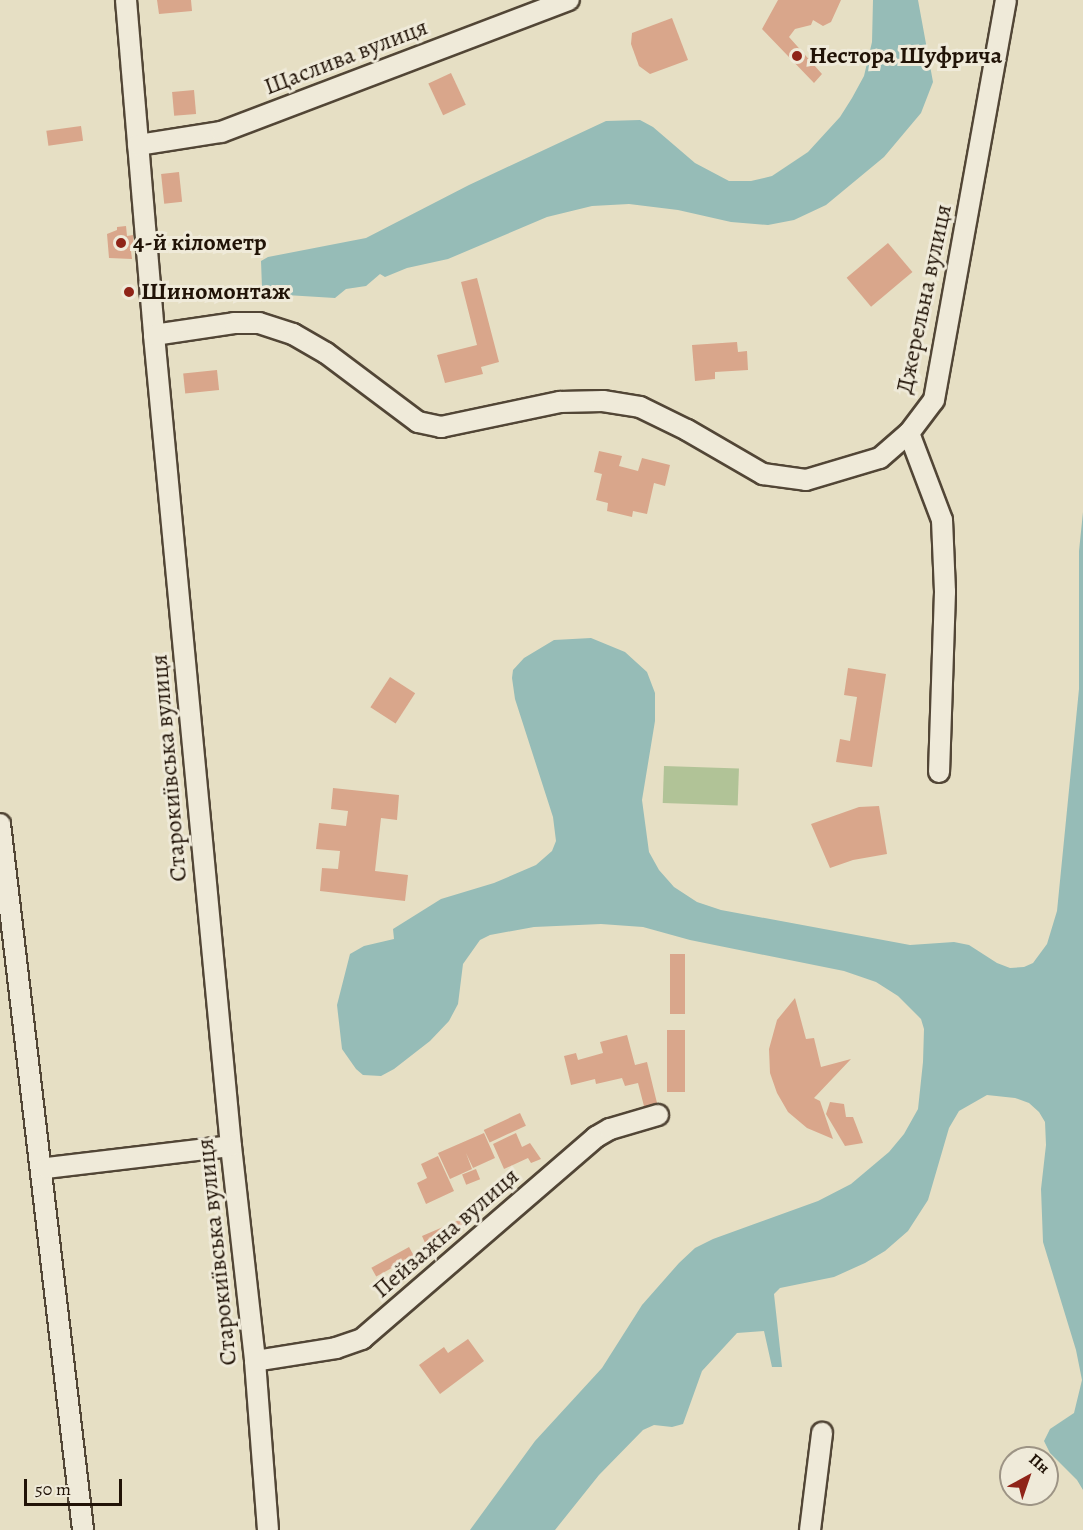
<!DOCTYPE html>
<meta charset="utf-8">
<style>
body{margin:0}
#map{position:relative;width:1083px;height:1530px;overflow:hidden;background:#e6dfc4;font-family:Alegreya,serif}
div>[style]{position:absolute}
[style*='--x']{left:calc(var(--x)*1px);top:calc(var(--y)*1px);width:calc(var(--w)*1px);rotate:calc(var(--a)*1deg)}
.green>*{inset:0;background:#b1c397;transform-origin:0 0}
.water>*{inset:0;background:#96bcb7}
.building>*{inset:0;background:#d9a68b;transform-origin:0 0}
.roads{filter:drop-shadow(2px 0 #524636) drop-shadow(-2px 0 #524636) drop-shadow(0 2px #524636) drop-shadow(0 -2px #524636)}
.minor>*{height:20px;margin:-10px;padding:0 10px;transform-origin:10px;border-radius:10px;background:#efead9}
.dots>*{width:16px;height:16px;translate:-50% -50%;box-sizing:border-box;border:3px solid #efead9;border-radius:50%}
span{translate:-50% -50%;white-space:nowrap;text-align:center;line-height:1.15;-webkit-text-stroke:6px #efead9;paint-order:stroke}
.poi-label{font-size:24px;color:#211307;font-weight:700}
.left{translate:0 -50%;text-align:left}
.street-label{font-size:24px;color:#211307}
.north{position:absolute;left:999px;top:1446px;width:60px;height:60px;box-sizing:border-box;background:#efead9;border:2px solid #9d9485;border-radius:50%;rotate:40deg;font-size:16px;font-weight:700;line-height:24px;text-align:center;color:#211307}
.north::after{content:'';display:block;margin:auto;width:21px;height:27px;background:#8f2418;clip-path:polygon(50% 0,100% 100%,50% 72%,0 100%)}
.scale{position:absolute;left:24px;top:1479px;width:98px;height:27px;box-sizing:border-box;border:3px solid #211307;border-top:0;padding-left:8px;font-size:18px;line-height:21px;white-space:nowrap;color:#211307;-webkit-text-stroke:4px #efead9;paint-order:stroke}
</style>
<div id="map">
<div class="green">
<i style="left:664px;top:766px;width:75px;height:37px;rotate:2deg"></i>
</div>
<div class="water">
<i style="clip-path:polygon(873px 0,918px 0,933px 82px,921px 113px,884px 157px,826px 205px,794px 220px,768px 225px,731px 222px,678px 210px,629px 204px,592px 206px,547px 217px,448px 259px,407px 268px,385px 277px,380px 274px,366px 286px,346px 289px,335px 298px,286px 295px,270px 301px,265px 297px,262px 288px,261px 261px,268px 257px,366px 238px,469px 185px,606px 121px,640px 120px,653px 127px,695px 163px,729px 181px,751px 181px,772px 176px,808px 152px,840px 117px,852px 98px,864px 76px,872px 42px)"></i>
<i style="clip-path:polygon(1083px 512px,1083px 1490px,1077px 1480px,1050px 1453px,1044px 1441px,1050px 1429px,1074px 1413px,1082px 1380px,1076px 1350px,1043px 1242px,1041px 1189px,1046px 1145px,1045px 1122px,1039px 1112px,1029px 1103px,1015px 1098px,987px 1095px,959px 1111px,949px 1128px,928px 1200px,908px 1231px,885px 1251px,865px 1263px,834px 1277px,780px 1288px,774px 1294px,782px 1367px,772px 1367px,764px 1331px,737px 1333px,702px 1371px,683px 1424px,672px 1427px,654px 1425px,643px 1430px,599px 1475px,555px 1530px,470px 1530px,535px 1441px,602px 1368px,642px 1305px,679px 1263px,695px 1248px,713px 1239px,818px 1201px,851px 1184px,889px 1152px,904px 1134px,918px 1109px,923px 1062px,924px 1029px,921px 1019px,898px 996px,876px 982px,844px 971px,690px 940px,643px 927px,601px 924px,534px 927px,490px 935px,480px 940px,463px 964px,458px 1004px,449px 1021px,430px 1041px,394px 1069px,381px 1076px,363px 1075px,356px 1069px,342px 1049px,337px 1005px,350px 954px,364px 946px,394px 939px,393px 929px,441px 899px,494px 883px,536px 865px,552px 851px,556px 841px,553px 817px,515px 699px,512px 678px,513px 670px,524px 658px,554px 640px,591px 638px,625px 652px,647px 672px,655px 693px,655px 721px,642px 800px,649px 852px,659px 870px,674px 887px,697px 902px,721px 910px,910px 945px,954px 942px,969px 945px,997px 963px,1010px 968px,1024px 967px,1033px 963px,1047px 944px,1057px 911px,1079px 689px,1079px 551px)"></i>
</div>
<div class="building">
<i style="clip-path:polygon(157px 0,191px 0,192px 11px,159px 14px)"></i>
<i style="clip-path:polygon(778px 0,841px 0,831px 22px,823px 26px,813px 20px,811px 25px,795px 29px,789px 37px,822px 74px,814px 83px,762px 29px)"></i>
<i style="clip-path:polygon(672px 18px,688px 60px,650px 74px,639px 66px,631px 44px,632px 33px)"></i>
<i style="left:451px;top:73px;width:35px;height:25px;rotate:65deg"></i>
<i style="left:194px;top:90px;width:24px;height:22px;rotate:85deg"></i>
<i style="left:81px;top:126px;width:15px;height:35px;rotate:82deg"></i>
<i style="left:179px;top:172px;width:30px;height:18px;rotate:84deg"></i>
<i style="clip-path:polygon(126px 226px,127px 236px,133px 235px,134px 251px,131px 251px,132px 259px,109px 258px,107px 234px,117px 230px,117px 227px)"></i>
<i style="left:888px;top:243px;width:38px;height:54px;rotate:50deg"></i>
<i style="clip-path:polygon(477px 278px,499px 362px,481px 367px,483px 374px,445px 383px,437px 355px,477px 345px,461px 282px)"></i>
<i style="clip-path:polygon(737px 342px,738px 352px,747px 351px,748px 370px,715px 372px,715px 379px,695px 381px,692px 345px)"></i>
<i style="left:217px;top:370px;width:20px;height:34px;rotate:84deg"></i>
<i style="clip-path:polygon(599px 451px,622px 456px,619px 466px,638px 471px,642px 458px,670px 465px,665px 486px,654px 483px,647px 514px,633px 511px,632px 517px,607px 511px,608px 503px,596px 500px,602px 474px,594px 472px)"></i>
<i style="clip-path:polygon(848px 668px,886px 674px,872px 767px,836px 762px,840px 739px,850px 741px,857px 697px,844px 695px)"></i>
<i style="left:390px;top:677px;width:30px;height:36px;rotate:33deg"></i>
<i style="clip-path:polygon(333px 788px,399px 795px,397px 820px,381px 818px,375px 871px,408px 875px,405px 901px,320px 891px,322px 868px,338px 869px,340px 851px,316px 849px,319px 823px,346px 826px,348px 811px,331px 809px)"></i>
<i style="clip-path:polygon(879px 806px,887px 854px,853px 860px,830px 868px,811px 824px,859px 807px)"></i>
<i style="left:670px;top:954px;width:15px;height:60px"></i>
<i style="clip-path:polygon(795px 998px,806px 1039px,814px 1038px,821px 1067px,851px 1059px,814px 1098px,820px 1101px,833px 1139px,807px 1128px,788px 1112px,777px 1093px,770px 1073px,769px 1049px,777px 1020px)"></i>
<i style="left:667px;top:1030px;width:18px;height:62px"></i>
<i style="clip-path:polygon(627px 1035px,635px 1065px,647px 1062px,658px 1107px,645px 1110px,638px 1083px,625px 1086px,622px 1078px,596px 1084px,595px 1079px,571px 1085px,564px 1056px,576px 1053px,578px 1060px,603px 1053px,600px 1042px)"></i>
<i style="clip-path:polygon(830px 1102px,844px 1104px,846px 1117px,853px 1117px,863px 1143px,845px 1146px,826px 1114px)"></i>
<i style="left:520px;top:1113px;width:14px;height:40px;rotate:65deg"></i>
<i style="clip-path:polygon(484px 1133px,495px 1158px,473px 1168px,466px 1153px,472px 1169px,450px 1179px,438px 1153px)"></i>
<i style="clip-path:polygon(516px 1133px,522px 1147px,530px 1143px,541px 1159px,531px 1163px,528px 1158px,504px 1169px,493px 1144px)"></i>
<i style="clip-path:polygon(438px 1156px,454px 1191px,426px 1204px,417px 1183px,427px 1178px,421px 1164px)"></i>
<i style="left:476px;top:1169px;width:11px;height:15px;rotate:68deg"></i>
<i style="clip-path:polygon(464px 1218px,467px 1226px,444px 1238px,446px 1245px,429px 1252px,422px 1236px)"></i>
<i style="left:409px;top:1247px;width:10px;height:43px;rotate:61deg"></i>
<i style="clip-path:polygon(468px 1339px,484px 1361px,440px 1394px,419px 1365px,444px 1347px,448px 1353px)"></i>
</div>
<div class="roads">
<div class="minor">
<i style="--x:126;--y:0;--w:336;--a:85.2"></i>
<i style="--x:154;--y:335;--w:815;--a:84.58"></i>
<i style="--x:231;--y:1146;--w:216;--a:83.6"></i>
<i style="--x:255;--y:1361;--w:169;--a:85.6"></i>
<i style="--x:138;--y:145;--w:84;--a:-8.9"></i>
<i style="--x:221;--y:132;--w:372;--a:-20.8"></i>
<i style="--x:154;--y:335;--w:81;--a:-8.5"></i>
<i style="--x:234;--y:323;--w:25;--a:0"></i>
<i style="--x:259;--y:323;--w:36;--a:18"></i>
<i style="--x:293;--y:334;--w:38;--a:30"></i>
<i style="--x:326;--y:353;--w:115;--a:36.9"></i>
<i style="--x:418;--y:422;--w:24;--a:12"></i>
<i style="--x:441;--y:427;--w:122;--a:-11.9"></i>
<i style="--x:560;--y:402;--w:43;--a:-1.3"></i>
<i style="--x:603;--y:401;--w:37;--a:9"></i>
<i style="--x:640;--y:407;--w:52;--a:26.1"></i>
<i style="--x:687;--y:430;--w:88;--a:30.1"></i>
<i style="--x:763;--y:474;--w:43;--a:7.9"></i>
<i style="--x:806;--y:480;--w:77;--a:-16.6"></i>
<i style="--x:880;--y:458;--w:38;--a:-41"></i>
<i style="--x:909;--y:433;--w:41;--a:-52.9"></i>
<i style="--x:934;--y:400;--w:406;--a:-79.8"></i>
<i style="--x:909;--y:433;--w:93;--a:69.2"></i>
<i style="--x:942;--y:520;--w:72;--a:87.6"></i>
<i style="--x:945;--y:592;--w:180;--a:91.9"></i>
<i style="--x:0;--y:824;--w:711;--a:83.29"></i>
<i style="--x:47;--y:1168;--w:185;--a:-6.8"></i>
<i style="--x:255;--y:1361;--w:82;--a:-9.1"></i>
<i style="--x:336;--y:1348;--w:28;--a:-19"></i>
<i style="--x:362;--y:1339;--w:309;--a:-40.8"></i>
<i style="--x:596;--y:1137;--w:16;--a:-30"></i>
<i style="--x:610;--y:1129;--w:50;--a:-16.3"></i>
<i style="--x:810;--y:1530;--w:98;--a:-82.9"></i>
</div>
</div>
<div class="dots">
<i style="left:797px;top:56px;background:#8f2418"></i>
<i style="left:121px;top:243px;background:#8f2418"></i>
<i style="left:129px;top:292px;background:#8f2418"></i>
</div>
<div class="poi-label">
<span class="left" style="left:809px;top:56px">Нестора Шуфрича</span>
<span class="left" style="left:133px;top:243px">4-й кілометр</span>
<span class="left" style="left:141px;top:292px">Шиномонтаж</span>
</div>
<div class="street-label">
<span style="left:346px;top:57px;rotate:-21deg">Щаслива вулиця</span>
<span style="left:924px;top:299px;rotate:-78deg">Джерельна вулиця</span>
<span style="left:169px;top:768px;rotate:-95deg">Старокиївська вулиця</span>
<span style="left:446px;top:1233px;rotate:-41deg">Пейзажна вулиця</span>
<span style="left:217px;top:1252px;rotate:-96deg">Старокиївська вулиця</span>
</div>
<div class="north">Пн</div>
<div class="scale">50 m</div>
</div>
